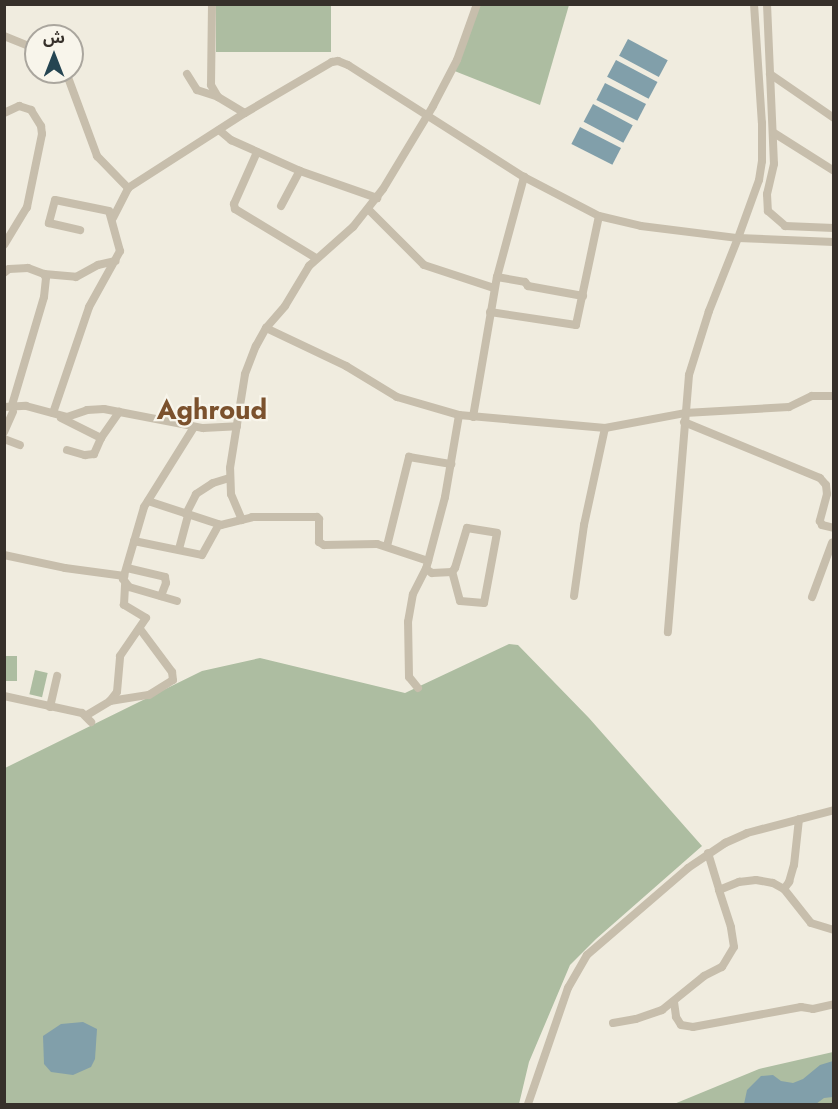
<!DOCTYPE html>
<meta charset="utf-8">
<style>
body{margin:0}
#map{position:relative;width:838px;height:1109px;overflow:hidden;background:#f0ecdf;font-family:Jost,"Noto Sans Arabic",sans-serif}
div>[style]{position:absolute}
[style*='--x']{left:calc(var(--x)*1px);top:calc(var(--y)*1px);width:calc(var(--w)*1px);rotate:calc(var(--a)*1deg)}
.green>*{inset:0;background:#adbda1;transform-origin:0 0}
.water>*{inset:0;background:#819faa;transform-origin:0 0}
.minor>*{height:8px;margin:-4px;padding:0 4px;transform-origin:4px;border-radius:4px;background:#c7beac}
span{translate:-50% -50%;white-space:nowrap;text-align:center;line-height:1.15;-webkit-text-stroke:4.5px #f8f5eb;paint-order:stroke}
.district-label{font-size:27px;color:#7b512d;font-weight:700}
.frame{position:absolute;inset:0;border:6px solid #36302a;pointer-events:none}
.north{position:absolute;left:24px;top:24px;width:60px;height:60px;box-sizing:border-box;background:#f8f5eb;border:2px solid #aaa69e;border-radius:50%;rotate:0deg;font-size:16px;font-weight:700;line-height:24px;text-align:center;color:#36302a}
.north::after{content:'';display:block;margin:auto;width:21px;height:27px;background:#254552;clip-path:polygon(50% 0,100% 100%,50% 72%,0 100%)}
</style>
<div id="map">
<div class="green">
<i style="left:216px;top:5px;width:115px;height:47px"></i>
<i style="clip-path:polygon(475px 5px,569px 5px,540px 105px,452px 70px)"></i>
<i style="clip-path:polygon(509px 644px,518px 645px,589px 718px,702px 846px,596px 939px,570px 965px,529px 1062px,519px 1104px,5px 1104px,5px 768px,202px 671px,260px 658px,405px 693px)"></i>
<i style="left:5px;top:656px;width:12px;height:25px"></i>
<i style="left:35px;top:670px;width:13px;height:25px;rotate:13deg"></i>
<i style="clip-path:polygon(833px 1052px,833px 1104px,674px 1104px,759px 1069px)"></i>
</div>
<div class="water">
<i style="left:628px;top:39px;width:45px;height:19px;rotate:28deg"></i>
<i style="left:616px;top:60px;width:47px;height:19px;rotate:28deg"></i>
<i style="left:605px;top:83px;width:46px;height:19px;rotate:27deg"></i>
<i style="left:593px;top:104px;width:45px;height:20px;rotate:28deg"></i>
<i style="left:580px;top:127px;width:46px;height:19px;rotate:27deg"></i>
<i style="clip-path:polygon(83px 1022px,97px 1029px,95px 1059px,91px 1067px,73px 1075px,51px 1072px,44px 1064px,43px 1036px,61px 1024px)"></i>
<i style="clip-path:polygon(833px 1061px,833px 1097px,824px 1098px,816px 1104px,744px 1104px,747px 1090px,761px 1076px,773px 1075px,781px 1081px,793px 1083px,803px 1079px,820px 1065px)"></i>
</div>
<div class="minor">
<i style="--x:212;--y:4;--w:81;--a:90.7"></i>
<i style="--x:211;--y:85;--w:14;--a:60"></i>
<i style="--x:218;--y:97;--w:31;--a:31"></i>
<i style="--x:754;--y:4;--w:119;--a:86.2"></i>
<i style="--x:762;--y:123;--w:38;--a:90"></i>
<i style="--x:762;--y:161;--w:19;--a:99"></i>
<i style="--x:759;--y:180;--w:62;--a:109.9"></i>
<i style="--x:738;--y:238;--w:96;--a:2.4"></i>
<i style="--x:767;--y:4;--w:160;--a:87.5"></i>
<i style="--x:774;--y:164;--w:31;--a:103"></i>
<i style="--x:767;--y:194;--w:17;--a:87"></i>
<i style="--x:768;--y:211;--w:23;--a:41"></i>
<i style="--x:785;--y:226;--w:49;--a:2.3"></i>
<i style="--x:4;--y:36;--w:35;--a:22"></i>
<i style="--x:66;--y:72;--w:90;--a:69.7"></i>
<i style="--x:97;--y:156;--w:45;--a:45.9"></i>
<i style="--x:187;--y:74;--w:19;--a:58"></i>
<i style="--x:197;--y:90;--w:22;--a:18"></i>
<i style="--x:770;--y:74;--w:78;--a:34.5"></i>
<i style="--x:4;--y:113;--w:17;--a:-25"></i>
<i style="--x:19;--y:106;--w:13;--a:18"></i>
<i style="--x:31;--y:110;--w:19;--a:58"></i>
<i style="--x:41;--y:126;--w:8;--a:83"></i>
<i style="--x:42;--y:134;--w:75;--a:101.6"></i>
<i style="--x:27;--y:207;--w:44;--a:121.2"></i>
<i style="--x:219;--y:130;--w:16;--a:40"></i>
<i style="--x:231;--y:140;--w:76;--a:24.2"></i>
<i style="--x:300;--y:171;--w:82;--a:19.3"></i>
<i style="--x:774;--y:133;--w:71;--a:32.3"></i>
<i style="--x:257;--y:152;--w:57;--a:113.9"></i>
<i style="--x:234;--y:204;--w:5;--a:79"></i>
<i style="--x:235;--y:209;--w:95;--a:31.2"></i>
<i style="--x:281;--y:206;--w:40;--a:-62"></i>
<i style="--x:368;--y:209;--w:79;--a:45"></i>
<i style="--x:424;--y:265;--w:74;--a:18.2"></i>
<i style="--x:113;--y:218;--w:34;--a:-63"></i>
<i style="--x:128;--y:188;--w:139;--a:-32.7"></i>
<i style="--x:245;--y:113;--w:101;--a:-30.4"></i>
<i style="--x:332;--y:62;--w:6;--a:-9"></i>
<i style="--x:338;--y:61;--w:11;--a:22"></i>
<i style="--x:348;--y:65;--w:209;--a:32.5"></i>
<i style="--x:524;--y:177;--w:85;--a:27.5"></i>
<i style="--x:599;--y:216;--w:43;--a:13.4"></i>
<i style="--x:641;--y:226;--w:98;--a:7.1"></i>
<i style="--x:738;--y:238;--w:79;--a:111.7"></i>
<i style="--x:709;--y:311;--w:67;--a:107.4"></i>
<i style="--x:689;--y:375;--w:258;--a:94.7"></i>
<i style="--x:4;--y:273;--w:6;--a:-39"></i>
<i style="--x:9;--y:269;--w:19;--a:-3"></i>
<i style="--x:28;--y:268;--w:17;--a:21"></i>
<i style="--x:44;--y:274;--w:4;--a:63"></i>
<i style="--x:46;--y:278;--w:19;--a:96"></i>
<i style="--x:44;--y:297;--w:113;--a:106.5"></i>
<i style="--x:44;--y:274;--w:32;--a:5"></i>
<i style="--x:76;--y:277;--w:25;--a:-29"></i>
<i style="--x:98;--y:265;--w:18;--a:-13"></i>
<i style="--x:497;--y:277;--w:28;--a:10"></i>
<i style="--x:525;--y:282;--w:5;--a:53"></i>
<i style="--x:528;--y:286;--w:56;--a:10.3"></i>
<i style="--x:490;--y:312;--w:87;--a:8.6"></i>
<i style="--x:576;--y:325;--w:111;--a:-78.1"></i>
<i style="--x:266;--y:328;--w:89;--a:25.4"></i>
<i style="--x:346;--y:366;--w:60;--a:31.3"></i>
<i style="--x:397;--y:397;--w:65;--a:16.2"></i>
<i style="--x:459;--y:415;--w:147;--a:5.1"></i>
<i style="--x:605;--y:428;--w:81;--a:-10.6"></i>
<i style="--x:685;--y:413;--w:104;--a:-3.3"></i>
<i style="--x:789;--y:407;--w:25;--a:-26"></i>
<i style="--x:812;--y:396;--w:22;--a:0"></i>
<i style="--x:4;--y:407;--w:22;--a:-3"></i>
<i style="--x:26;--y:406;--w:42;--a:15"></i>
<i style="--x:67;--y:417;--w:21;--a:-19"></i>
<i style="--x:87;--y:410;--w:17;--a:-3"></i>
<i style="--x:104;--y:409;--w:101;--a:10.9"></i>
<i style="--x:203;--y:428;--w:34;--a:-3"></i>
<i style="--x:53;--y:413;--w:112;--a:-71.2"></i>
<i style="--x:89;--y:307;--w:64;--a:-61"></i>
<i style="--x:120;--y:251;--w:41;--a:-105.4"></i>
<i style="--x:109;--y:211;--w:55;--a:-168.5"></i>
<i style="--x:55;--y:200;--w:24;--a:105"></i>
<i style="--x:49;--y:223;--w:32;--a:13"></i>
<i style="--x:473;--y:417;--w:142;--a:-80.3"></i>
<i style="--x:497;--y:277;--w:104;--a:-74.9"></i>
<i style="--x:61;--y:418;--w:45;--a:26.6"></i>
<i style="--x:101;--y:438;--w:32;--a:-55"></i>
<i style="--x:684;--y:422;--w:147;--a:22.4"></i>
<i style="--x:820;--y:478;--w:9;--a:49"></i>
<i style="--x:826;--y:485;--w:9;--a:84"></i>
<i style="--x:827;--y:494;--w:28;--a:105"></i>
<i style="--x:820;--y:521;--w:4;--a:63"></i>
<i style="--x:822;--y:525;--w:12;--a:14"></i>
<i style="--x:4;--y:432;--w:22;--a:-66"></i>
<i style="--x:4;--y:439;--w:17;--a:21"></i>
<i style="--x:67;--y:450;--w:19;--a:16"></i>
<i style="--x:85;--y:455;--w:9;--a:-6"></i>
<i style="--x:94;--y:454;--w:17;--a:-66"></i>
<i style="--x:148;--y:501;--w:77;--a:18.2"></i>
<i style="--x:221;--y:525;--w:32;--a:-14"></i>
<i style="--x:252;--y:517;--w:65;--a:0"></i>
<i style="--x:317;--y:517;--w:3;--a:45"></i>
<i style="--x:319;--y:519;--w:23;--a:90"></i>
<i style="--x:319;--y:542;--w:6;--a:31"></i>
<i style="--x:324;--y:545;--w:53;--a:-1.1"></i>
<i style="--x:377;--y:544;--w:54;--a:18.4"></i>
<i style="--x:186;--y:514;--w:22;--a:-63"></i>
<i style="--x:196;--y:494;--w:20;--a:-33"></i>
<i style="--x:213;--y:483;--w:17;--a:-17"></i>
<i style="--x:242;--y:520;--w:28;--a:-113"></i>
<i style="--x:231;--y:494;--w:26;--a:-92"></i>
<i style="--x:230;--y:468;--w:95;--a:-80.9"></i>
<i style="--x:245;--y:374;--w:30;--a:-69"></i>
<i style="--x:256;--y:346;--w:21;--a:-61"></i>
<i style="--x:266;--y:328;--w:29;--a:-49"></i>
<i style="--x:285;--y:306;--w:47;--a:-59"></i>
<i style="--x:309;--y:266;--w:59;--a:-41.6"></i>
<i style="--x:353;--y:227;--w:48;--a:-51.7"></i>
<i style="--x:383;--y:189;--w:97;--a:-58.9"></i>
<i style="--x:433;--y:106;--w:52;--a:-62.4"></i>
<i style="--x:457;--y:60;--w:59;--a:-70.3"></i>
<i style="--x:467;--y:528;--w:30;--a:9"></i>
<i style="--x:497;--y:533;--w:71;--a:100.5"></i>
<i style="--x:484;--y:603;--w:24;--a:-175"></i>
<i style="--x:460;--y:601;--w:30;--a:-105"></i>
<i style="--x:452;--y:572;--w:5;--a:-53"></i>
<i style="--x:455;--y:568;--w:42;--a:-73.3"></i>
<i style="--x:134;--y:541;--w:69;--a:11.6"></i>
<i style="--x:202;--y:555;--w:35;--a:-61"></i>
<i style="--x:387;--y:546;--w:92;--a:-76.1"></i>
<i style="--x:409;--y:457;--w:43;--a:9.5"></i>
<i style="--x:179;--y:549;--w:35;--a:-75"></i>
<i style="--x:4;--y:555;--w:62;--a:12"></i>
<i style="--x:65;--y:568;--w:60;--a:7.7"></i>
<i style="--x:127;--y:568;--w:39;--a:13"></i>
<i style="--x:165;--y:577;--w:6;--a:81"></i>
<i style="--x:166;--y:583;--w:14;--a:111"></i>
<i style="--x:426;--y:569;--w:7;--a:34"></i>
<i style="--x:432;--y:573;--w:20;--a:-3"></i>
<i style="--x:574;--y:596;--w:72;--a:-82"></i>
<i style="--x:584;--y:525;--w:99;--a:-77.8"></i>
<i style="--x:812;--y:597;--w:58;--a:-69.7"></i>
<i style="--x:177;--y:601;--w:50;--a:-163.7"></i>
<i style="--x:129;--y:587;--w:10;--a:-127"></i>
<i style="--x:123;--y:579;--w:75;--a:-73.7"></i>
<i style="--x:144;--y:507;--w:94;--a:-58"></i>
<i style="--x:418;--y:688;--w:14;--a:-129"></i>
<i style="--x:409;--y:677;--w:55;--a:-91"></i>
<i style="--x:408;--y:622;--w:28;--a:-80"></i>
<i style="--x:413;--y:594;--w:28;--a:-63"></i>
<i style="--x:426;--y:569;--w:74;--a:-75.2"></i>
<i style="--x:445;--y:497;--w:83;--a:-80.3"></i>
<i style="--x:4;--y:696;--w:80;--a:12.3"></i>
<i style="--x:82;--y:713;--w:13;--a:45"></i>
<i style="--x:110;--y:701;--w:39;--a:-9"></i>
<i style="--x:149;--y:695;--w:28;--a:-32"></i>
<i style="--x:173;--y:680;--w:8;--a:-97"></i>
<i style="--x:172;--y:672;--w:54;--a:-126.7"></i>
<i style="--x:50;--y:707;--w:32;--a:-77"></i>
<i style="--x:87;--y:715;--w:27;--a:-31"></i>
<i style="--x:110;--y:701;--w:11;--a:-52"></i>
<i style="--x:117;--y:692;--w:36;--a:-85"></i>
<i style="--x:120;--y:656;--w:46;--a:-55.6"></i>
<i style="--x:146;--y:618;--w:26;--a:-149"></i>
<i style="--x:124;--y:605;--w:21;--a:-87"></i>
<i style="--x:708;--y:853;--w:39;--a:73"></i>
<i style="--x:784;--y:889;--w:43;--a:51.5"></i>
<i style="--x:811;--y:923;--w:24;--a:17"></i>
<i style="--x:674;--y:1002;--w:15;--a:82"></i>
<i style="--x:676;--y:1017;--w:9;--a:58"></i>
<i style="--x:681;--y:1025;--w:12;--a:9"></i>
<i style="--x:693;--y:1027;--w:110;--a:-10.5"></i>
<i style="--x:801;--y:1007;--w:12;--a:9"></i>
<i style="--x:813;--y:1009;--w:22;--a:-13"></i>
<i style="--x:613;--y:1023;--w:23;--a:-10"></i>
<i style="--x:636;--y:1019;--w:28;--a:-19"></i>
<i style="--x:662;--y:1010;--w:54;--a:-39"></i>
<i style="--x:704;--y:976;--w:20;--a:-27"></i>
<i style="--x:722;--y:967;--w:23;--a:-59"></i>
<i style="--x:734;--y:947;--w:20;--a:-99"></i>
<i style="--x:731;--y:927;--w:39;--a:-108"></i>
<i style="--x:719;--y:890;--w:22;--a:-22"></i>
<i style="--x:739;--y:882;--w:17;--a:-7"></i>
<i style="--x:756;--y:880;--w:17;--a:10"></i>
<i style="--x:773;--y:883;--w:13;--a:29"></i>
<i style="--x:784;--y:889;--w:9;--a:-54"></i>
<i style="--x:789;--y:882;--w:18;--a:-74"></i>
<i style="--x:794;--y:865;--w:46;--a:-83.8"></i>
<i style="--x:528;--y:1104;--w:123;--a:-71"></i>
<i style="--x:568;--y:988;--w:38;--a:-60"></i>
<i style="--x:587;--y:955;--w:133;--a:-40.7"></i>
<i style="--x:688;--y:868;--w:45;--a:-34"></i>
<i style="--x:725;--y:843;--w:24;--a:-24"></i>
<i style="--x:747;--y:833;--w:90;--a:-14.8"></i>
</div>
<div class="district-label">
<span style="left:212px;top:410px">Aghroud</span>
</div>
<div class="frame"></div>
<div class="north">ش</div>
</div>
